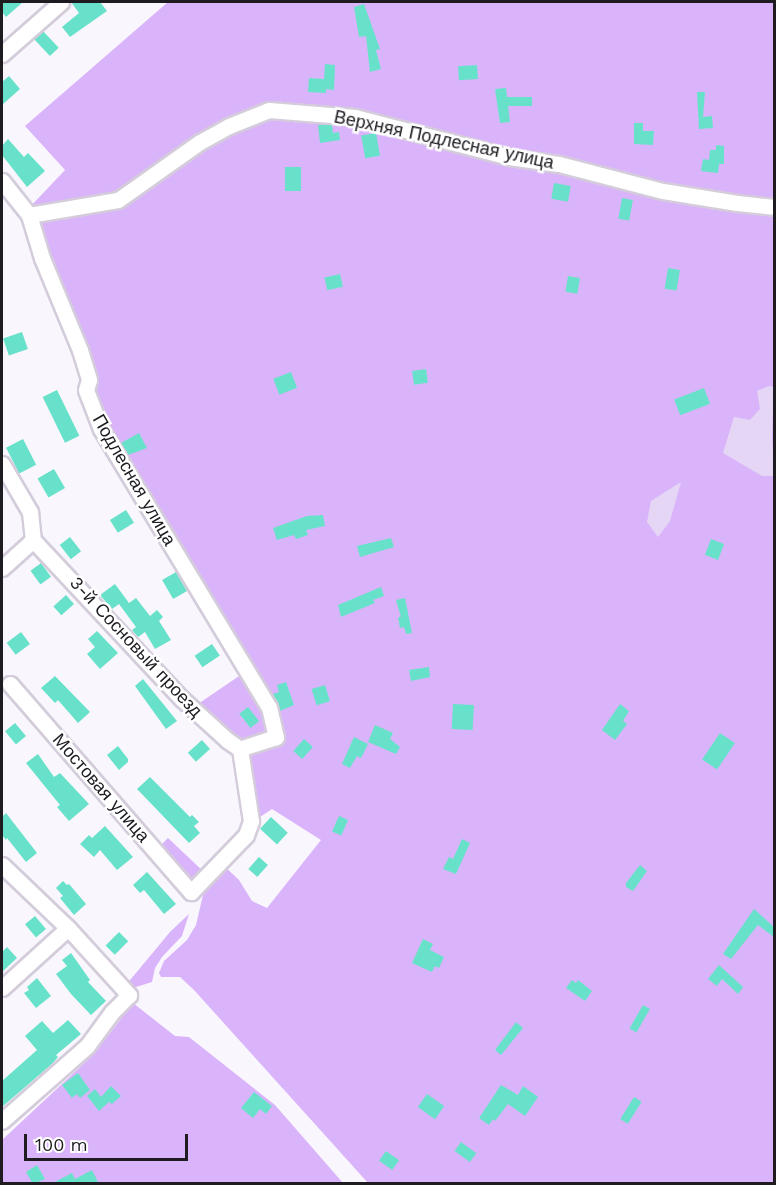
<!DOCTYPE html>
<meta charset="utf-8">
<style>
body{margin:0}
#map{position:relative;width:776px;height:1185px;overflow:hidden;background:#faf6fd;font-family:"Work Sans",sans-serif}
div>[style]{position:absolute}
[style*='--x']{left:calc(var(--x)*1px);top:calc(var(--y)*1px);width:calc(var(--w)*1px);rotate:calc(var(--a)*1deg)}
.green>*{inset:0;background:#dab4fa}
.water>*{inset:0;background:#e6d6f5}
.building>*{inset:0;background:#68e1ca;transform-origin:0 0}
.roads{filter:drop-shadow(2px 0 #d4ccdb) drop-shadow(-2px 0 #d4ccdb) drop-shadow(0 2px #d4ccdb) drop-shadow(0 -2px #d4ccdb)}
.minor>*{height:15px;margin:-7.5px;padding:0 7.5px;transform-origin:7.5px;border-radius:7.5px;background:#fff}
span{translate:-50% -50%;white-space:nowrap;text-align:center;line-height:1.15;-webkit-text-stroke:5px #fff;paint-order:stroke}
.street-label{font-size:18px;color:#1e1b21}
.frame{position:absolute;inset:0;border:3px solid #1e1b21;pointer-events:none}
.scale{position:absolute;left:24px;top:1134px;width:164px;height:27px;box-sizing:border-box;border:3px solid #1e1b21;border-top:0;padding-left:8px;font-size:18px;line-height:21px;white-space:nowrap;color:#1e1b21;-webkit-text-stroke:4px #fff;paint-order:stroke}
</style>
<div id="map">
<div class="green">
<i style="clip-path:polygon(168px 2px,774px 2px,774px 1183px,368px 1183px,194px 990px,180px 977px,161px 977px,159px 973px,164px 961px,187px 940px,196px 925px,203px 895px,223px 865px,239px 880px,252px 901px,267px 908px,321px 840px,272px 809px,254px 821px,246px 752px,284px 734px,99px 420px,29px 208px,65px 170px,25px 126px)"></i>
<i style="clip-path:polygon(245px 672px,268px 716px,268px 737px,238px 744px,195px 706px)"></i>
<i style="clip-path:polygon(168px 838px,204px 872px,196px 879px,183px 876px,158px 848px)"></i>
<i style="clip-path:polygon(189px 914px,182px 936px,162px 957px,155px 968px,152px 982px,133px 988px,126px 985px,170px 932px)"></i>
<i style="clip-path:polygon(133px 1003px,175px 1036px,189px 1037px,275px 1105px,343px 1183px,2px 1184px,2px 1140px,94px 1054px)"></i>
</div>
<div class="water">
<i style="clip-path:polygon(769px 386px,774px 387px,772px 434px,774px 476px,762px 476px,723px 453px,734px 417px,750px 420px,760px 409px,757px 391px)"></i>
<i style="clip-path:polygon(681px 482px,670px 521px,658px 537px,647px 522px,651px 501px)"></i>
</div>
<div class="building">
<i style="clip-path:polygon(2px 2px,23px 2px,6px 17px,2px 12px)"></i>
<i style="clip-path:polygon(71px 2px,100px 2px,107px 11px,70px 37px,62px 27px,79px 13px)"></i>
<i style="clip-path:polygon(364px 4px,380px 49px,376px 50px,381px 69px,370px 72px,366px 36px,359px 37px,354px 7px)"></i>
<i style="left:43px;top:31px;width:23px;height:12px;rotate:47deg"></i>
<i style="clip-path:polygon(325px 64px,335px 65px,334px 90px,326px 89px,326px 93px,308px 92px,309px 78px,324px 79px)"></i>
<i style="left:477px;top:65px;width:14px;height:19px;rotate:86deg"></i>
<i style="clip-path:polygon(9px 76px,20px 89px,2px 105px,2px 82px)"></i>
<i style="clip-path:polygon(506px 88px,507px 97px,532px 97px,532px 106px,508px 106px,510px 122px,500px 123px,495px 89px)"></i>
<i style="clip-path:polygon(697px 92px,705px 92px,703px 117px,712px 116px,713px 128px,699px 129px)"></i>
<i style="clip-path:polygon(634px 123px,643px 123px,643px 131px,654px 131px,653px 145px,634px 144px)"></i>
<i style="clip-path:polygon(318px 125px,332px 125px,333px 133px,339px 132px,340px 140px,320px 143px)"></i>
<i style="left:376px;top:133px;width:23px;height:15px;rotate:80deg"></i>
<i style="clip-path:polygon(8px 139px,24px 157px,28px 153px,45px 171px,27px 187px,2px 155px,2px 146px)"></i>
<i style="clip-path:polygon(716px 145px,724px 146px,724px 164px,719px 164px,718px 173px,701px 171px,703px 159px,709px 160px,710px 150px,716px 150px)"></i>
<i style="left:285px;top:167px;width:16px;height:24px"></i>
<i style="left:554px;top:183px;width:17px;height:16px;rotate:10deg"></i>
<i style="left:622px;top:198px;width:11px;height:21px;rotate:10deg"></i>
<i style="left:668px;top:268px;width:12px;height:21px;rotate:9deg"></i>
<i style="left:340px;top:274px;width:13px;height:16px;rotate:77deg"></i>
<i style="left:568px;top:276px;width:12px;height:16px;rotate:9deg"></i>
<i style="left:22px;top:332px;width:18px;height:20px;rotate:71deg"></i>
<i style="left:426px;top:369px;width:14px;height:14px;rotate:82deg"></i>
<i style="left:291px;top:372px;width:17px;height:19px;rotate:69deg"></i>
<i style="left:704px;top:388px;width:17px;height:32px;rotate:69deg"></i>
<i style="left:57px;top:390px;width:51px;height:16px;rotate:64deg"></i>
<i style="clip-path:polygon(139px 433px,147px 448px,128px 455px,121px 443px)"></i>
<i style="left:23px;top:439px;width:29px;height:19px;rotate:63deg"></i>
<i style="left:54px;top:469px;width:22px;height:19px;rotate:60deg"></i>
<i style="left:126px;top:510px;width:15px;height:19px;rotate:58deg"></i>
<i style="clip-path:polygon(323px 515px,325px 526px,306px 530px,308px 535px,296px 539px,294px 535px,277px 540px,273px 528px,307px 516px)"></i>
<i style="left:70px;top:537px;width:18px;height:13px;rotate:52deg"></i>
<i style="clip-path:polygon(391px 538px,394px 547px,360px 557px,357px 546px)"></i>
<i style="left:711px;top:539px;width:14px;height:17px;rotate:21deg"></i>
<i style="left:41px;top:563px;width:17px;height:13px;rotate:54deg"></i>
<i style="left:176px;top:572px;width:22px;height:16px;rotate:60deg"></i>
<i style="clip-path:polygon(115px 584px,129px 603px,136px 598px,150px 616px,157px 610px,163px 617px,159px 621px,171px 640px,155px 649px,145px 632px,138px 637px,132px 630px,136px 627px,119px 604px,112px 609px,100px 595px)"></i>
<i style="clip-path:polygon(381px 587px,384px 596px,373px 600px,375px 603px,341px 617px,338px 605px)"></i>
<i style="left:66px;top:595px;width:12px;height:17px;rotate:48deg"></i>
<i style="clip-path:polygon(405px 598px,412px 633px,406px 634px,404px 627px,400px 628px,398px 617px,401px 617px,396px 600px)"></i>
<i style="clip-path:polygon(97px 631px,118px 653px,100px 669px,87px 654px,95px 647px,88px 639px)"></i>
<i style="left:21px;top:632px;width:15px;height:18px;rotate:53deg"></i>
<i style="left:212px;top:644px;width:14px;height:21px;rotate:56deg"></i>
<i style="clip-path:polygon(429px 667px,430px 677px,411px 681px,409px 670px)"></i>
<i style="clip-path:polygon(55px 676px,90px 712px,78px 723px,58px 700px,55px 703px,41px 688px)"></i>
<i style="clip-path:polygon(143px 679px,177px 721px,166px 729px,135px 686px)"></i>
<i style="clip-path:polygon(286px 682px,294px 705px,280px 711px,273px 694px,279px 692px,277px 685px)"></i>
<i style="left:325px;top:685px;width:17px;height:14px;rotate:73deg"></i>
<i style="left:453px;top:704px;width:21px;height:25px;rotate:3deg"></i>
<i style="clip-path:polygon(620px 704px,629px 711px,623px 721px,627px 724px,615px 740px,602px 730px)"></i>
<i style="left:248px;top:707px;width:18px;height:11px;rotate:52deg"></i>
<i style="left:15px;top:723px;width:17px;height:13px;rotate:50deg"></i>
<i style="clip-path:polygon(375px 725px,393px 733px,390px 739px,400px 747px,396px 754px,368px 742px)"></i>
<i style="left:720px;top:733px;width:18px;height:32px;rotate:34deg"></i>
<i style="clip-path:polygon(354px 737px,368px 744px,361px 758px,357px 756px,350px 768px,342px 764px)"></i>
<i style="left:304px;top:739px;width:12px;height:16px;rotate:42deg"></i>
<i style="left:202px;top:740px;width:12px;height:19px;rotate:48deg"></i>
<i style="clip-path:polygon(118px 746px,128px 759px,128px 762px,119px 770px,107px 755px)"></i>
<i style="clip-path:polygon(38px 754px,54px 777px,60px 773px,89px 804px,69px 821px,57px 807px,60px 805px,26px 763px)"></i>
<i style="clip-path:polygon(150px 777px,190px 817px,192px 815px,199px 822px,194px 826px,200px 833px,189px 843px,137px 789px)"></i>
<i style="clip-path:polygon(6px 813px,37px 853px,26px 862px,7px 838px,6px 840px,2px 835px,2px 817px)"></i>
<i style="left:339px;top:816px;width:10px;height:17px;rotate:24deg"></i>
<i style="left:271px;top:817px;width:23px;height:16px;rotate:43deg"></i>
<i style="clip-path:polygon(105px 826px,133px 857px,117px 870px,100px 850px,94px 857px,80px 844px,89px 835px,92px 838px)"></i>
<i style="clip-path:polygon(462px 839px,470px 843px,456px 874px,443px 869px,449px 857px,453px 859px)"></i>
<i style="left:259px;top:857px;width:12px;height:16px;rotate:42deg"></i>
<i style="clip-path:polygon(640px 865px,647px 871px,633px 891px,626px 887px,626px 883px)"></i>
<i style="clip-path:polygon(147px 872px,176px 904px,164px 914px,144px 890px,140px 893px,133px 885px)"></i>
<i style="clip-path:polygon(63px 881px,67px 885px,69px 884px,86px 904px,74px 915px,60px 898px,63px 896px,56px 888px)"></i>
<i style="clip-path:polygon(754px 909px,774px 927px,774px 937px,758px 925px,731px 959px,723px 954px)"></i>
<i style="left:35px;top:916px;width:17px;height:13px;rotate:50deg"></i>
<i style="left:119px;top:932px;width:13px;height:19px;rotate:45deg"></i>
<i style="clip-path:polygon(423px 939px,433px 944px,430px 950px,444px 957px,439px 968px,435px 966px,432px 972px,412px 963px)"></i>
<i style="clip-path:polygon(7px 947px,17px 958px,2px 972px,2px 952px)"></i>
<i style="clip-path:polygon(71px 953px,90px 980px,88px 982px,106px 1001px,91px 1015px,71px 994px,56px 974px,67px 966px,62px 960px)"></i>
<i style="clip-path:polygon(719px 965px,743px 987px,738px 994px,722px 979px,717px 986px,708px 979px)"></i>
<i style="clip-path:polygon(37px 978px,51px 996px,36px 1008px,24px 993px,29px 990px,27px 987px)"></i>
<i style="clip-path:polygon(572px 980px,576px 983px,578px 980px,592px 991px,585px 1001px,566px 988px)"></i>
<i style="left:643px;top:1005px;width:8px;height:27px;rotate:30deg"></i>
<i style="clip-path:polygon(68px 1020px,81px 1034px,56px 1055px,58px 1057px,53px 1063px,2px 1107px,2px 1081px,37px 1050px,25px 1036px,42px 1021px,53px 1033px)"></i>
<i style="clip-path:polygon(516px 1022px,523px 1028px,501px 1055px,495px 1050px)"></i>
<i style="clip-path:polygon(78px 1073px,90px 1090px,80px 1098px,77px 1094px,72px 1098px,62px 1085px)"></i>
<i style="clip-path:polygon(501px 1085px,518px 1095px,523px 1086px,538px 1097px,525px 1116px,508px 1104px,495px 1121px,493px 1119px,489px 1125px,479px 1118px)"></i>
<i style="clip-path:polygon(111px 1086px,121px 1096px,112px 1104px,109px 1102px,99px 1111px,87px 1096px,95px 1089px,101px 1097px)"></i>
<i style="clip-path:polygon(254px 1092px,272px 1106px,266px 1114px,260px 1109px,253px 1118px,241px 1108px)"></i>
<i style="left:427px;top:1094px;width:21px;height:16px;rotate:35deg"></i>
<i style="left:634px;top:1097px;width:9px;height:26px;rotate:32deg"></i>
<i style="left:461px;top:1142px;width:19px;height:11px;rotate:36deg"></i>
<i style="left:386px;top:1151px;width:16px;height:12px;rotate:35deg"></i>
<i style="clip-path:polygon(37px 1165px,45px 1179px,33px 1184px,26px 1172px)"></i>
<i style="clip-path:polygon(92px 1170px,99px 1184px,51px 1184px,72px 1173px,75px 1179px)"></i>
</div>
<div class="roads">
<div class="minor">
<i style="--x:2;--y:54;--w:79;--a:-41.4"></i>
<i style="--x:2;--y:181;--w:43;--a:51.5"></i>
<i style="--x:29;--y:215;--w:45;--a:73.2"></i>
<i style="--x:42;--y:258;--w:100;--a:67.6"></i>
<i style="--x:80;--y:350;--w:31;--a:73"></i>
<i style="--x:89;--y:380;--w:10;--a:107"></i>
<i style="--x:86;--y:390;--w:42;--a:69"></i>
<i style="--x:101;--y:429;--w:325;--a:58.9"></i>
<i style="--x:269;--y:707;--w:31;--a:77"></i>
<i style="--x:276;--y:737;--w:38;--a:162"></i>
<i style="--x:29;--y:215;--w:90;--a:-9.6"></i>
<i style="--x:118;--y:200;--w:100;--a:-35.3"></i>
<i style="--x:200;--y:142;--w:33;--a:-29"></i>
<i style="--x:229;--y:126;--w:43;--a:-21.8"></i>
<i style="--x:269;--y:110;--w:86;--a:4.7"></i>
<i style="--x:355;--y:117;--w:159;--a:14.6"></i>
<i style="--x:509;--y:157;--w:50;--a:8"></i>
<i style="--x:559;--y:164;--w:107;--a:14.6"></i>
<i style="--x:663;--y:191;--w:75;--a:9.2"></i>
<i style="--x:737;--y:203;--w:37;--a:6"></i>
<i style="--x:2;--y:464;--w:56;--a:59.7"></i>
<i style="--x:30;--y:512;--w:28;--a:84"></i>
<i style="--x:33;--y:540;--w:218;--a:46.9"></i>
<i style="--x:182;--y:699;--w:61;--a:42.3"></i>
<i style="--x:227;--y:740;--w:16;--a:35"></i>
<i style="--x:2;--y:568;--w:42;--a:-42.1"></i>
<i style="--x:10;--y:684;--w:276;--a:49"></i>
<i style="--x:191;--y:892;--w:79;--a:-46"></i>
<i style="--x:246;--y:835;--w:15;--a:-70"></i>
<i style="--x:251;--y:821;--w:73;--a:-98.7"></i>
<i style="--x:2;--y:865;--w:91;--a:43.7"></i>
<i style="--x:68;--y:928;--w:91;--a:47.7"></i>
<i style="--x:129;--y:995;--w:24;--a:135"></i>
<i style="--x:112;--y:1012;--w:42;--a:126.3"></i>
<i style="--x:87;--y:1046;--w:113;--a:138.6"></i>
<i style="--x:2;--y:988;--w:89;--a:-42.3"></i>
</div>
</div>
<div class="street-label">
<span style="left:444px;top:140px;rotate:12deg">Верхняя Подлесная улица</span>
<span style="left:134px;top:480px;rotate:60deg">Подлесная улица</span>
<span style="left:136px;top:647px;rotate:47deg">3-й Сосновый проезд</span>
<span style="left:101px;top:788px;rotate:49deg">Мостовая улица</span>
</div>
<div class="frame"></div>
<div class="scale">100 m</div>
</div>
